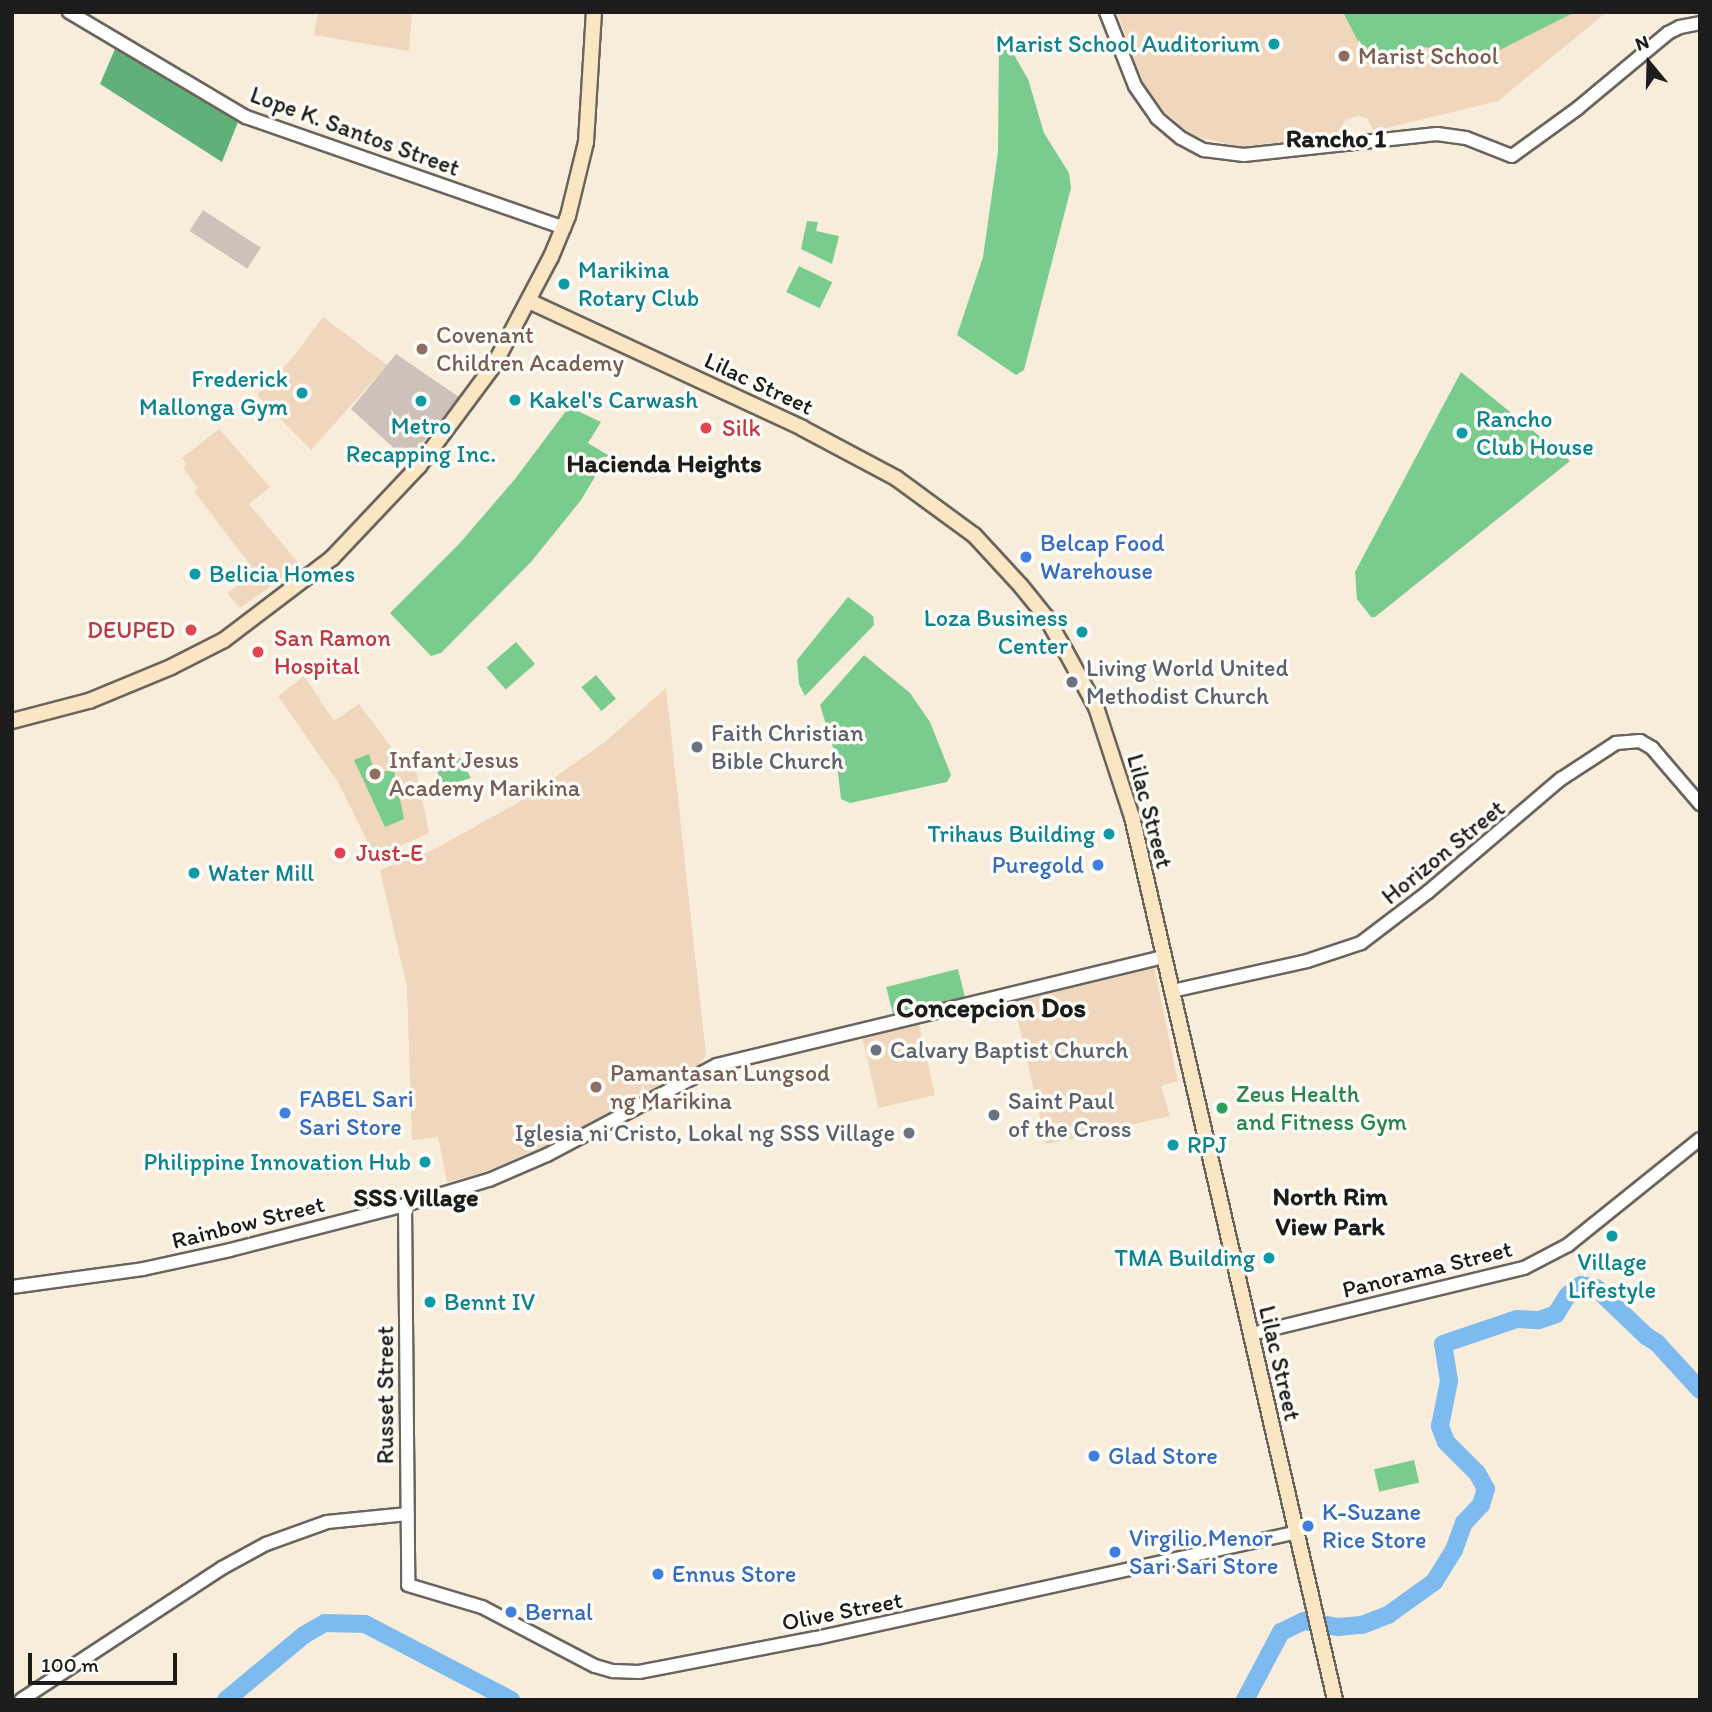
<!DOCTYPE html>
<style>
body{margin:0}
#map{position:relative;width:1712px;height:1712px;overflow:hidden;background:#f8ecda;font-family:Itim,sans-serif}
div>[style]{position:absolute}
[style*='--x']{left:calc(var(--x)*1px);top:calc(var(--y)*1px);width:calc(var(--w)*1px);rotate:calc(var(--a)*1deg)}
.built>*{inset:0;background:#efd6bc;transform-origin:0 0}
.industrial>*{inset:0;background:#cdc2b9;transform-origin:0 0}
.green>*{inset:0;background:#79cc8e;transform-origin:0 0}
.forest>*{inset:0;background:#62b079}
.river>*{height:18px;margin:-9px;padding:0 9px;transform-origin:9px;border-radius:9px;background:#7dbaf0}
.roads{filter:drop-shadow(2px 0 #69655e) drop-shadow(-2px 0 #69655e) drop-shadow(0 2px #69655e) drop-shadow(0 -2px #69655e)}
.tertiary>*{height:12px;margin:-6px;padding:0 6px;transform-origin:6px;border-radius:6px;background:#fff}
.secondary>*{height:14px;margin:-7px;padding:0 7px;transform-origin:7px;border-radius:7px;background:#fbe6c3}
.dots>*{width:19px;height:19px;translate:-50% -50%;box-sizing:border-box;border:4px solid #fdfcf7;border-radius:50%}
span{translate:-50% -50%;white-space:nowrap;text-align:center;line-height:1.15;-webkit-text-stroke:7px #fdfcf7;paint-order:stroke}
.culture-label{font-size:24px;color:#0d838f}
.right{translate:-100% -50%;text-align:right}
.left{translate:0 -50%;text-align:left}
.education-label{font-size:24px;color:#785e54}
.street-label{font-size:24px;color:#1c1c1c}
.health-label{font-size:24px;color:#be3a42}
.shop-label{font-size:24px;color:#366cbe}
.worship-label{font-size:24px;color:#5b616d}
.leisure-label{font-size:24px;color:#27864d}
.neighbourhood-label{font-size:26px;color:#1c1c1c;font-weight:700}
.quarter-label{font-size:28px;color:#1c1c1c;font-weight:700}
.frame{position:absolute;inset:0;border:14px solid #1c1c1c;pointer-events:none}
.north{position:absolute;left:1614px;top:28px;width:70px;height:70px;-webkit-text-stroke:5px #fdfcf7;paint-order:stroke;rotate:341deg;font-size:19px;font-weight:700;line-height:28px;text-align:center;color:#1c1c1c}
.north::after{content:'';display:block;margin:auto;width:24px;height:32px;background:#1c1c1c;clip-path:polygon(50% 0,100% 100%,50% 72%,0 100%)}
.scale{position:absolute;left:28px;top:1653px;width:149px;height:32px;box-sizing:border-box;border:4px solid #1c1c1c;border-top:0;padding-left:9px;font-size:21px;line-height:24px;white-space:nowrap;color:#1c1c1c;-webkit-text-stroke:5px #fdfcf7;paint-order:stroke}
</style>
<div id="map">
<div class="built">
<i style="clip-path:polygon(318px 12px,412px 12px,409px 51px,314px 35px)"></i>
<i style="clip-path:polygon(1117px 12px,1607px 12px,1498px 101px,1374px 131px,1367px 118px,1357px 116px,1345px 120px,1338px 136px,1239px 147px,1192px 135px,1148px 97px)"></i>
<i style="clip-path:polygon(323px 317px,387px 365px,311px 450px,257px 395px,294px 356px)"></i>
<i style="clip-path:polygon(219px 429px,270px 487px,249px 504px,300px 565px,240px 608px,227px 593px,241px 583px,237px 577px,251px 566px,194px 491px,198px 488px,183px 468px,187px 464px,182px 458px)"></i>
<i style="clip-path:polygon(304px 676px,334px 721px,359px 704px,391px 747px,393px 755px,407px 766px,415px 764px,429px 833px,375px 857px,338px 782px,278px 696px)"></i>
<i style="clip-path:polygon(666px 688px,706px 1056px,691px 1073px,643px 1101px,549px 1145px,476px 1175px,447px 1182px,438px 1137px,412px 1140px,407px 987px,380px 870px,431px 851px,516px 804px,605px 742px)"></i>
<i style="clip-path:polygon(1154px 967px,1178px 1081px,1161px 1086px,1170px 1116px,1046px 1144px,1013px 998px)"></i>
<i style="left:918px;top:1021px;width:76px;height:58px;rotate:77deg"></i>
</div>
<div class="industrial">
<i style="left:203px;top:210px;width:69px;height:25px;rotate:33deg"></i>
<i style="clip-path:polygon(396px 354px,459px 397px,408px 461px,351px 409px)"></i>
</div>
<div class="green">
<i style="clip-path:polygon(1343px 12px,1575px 12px,1474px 63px,1459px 50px,1421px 47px,1372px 60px,1360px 45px)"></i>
<i style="clip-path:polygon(999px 40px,1006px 41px,1028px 79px,1044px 133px,1069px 173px,1071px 188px,1024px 370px,1016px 375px,957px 335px,983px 257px,998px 152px)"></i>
<i style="clip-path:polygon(807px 221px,818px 222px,816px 231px,839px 236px,832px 264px,801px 249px)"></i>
<i style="left:799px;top:266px;width:37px;height:29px;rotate:26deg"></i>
<i style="clip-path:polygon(1461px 372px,1570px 461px,1375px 617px,1371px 617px,1357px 599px,1355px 572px)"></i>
<i style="clip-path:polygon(569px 407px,601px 422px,588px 443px,608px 455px,581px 500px,531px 562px,441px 653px,431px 656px,390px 613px,460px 543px,515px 479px)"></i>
<i style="clip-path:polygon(848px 597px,873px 616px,874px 625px,805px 696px,799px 684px,797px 660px)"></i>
<i style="left:516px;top:642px;width:29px;height:39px;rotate:49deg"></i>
<i style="clip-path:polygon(864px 655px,910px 693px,930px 722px,951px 775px,947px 782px,850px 803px,841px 799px,836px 757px,820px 705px)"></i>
<i style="left:596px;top:675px;width:31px;height:19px;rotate:50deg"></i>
<i style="clip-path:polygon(369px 754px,375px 773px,394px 770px,404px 819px,385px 827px,354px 760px)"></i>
<i style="clip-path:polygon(460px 758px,471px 778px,442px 787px,436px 767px)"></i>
<i style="left:958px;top:969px;width:29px;height:74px;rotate:76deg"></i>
<i style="left:1414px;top:1460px;width:23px;height:41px;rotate:77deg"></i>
</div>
<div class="forest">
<i style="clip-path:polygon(118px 42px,238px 122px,222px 162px,100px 84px)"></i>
</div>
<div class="river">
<i style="--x:226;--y:1700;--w:102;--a:-39.8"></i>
<i style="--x:304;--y:1635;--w:24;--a:-30"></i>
<i style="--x:325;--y:1623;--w:40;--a:1.4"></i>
<i style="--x:365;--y:1624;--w:165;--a:27.5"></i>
<i style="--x:1245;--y:1700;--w:77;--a:-62.1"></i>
<i style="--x:1281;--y:1632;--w:25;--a:-26"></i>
<i style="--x:1304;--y:1621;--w:35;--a:10"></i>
<i style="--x:1338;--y:1627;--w:24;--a:-5"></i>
<i style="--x:1362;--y:1625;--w:28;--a:-21"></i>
<i style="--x:1388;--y:1615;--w:57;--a:-35.7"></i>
<i style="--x:1434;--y:1582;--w:38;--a:-58"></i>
<i style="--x:1454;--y:1550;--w:29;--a:-70"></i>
<i style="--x:1464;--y:1523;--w:25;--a:-47"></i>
<i style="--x:1481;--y:1505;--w:17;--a:-73"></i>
<i style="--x:1486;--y:1489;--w:18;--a:-119"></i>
<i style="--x:1477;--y:1473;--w:44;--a:-135"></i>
<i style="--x:1446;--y:1442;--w:17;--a:-111"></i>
<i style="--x:1440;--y:1426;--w:46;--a:-78.7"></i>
<i style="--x:1449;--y:1381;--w:37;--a:-99"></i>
<i style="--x:1443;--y:1344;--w:78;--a:-18.7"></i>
<i style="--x:1517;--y:1319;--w:22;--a:3"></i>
<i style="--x:1539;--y:1320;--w:18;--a:-19"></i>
<i style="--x:1556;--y:1314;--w:22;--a:-58"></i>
<i style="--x:1568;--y:1295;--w:16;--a:-38"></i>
<i style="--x:1581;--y:1285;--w:15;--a:11"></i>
<i style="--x:1596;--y:1288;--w:69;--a:43.8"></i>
<i style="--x:1646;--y:1336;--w:13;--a:32"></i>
<i style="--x:1657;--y:1343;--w:64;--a:47.5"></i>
</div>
<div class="roads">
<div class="tertiary">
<i style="--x:69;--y:12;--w:206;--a:30.7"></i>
<i style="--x:246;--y:117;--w:337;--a:19.2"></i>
<i style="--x:1106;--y:12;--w:79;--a:68.6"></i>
<i style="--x:1135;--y:86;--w:39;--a:55"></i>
<i style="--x:1157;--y:118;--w:31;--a:40"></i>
<i style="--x:1181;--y:138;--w:26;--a:28"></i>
<i style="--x:1204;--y:150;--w:40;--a:7.1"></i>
<i style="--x:1244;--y:155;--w:194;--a:-6.2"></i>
<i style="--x:1437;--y:134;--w:29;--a:8"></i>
<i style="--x:1466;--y:138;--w:49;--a:21.4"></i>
<i style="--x:1512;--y:156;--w:82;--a:-36"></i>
<i style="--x:1578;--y:108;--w:117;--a:-39.8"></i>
<i style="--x:1668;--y:33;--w:13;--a:-27"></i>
<i style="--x:1680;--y:27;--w:20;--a:-11"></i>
<i style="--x:1172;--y:991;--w:138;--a:-12.5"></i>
<i style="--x:1307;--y:961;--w:57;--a:-18.4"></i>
<i style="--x:1361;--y:943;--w:84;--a:-37.3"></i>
<i style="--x:1428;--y:892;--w:175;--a:-40.4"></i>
<i style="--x:1561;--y:779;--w:66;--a:-33.2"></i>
<i style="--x:1616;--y:743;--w:24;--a:-5"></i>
<i style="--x:1640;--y:741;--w:14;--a:30"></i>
<i style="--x:1652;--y:748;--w:74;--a:49.4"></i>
<i style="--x:405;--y:1205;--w:380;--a:89.5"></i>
<i style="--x:408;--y:1585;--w:77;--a:16.6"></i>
<i style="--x:482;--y:1607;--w:127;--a:27.6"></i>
<i style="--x:595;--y:1666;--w:19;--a:16"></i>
<i style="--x:613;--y:1671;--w:26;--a:2"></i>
<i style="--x:639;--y:1672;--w:180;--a:-10.9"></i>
<i style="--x:816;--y:1638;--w:490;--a:-12.4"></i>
<i style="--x:12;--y:1287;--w:132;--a:-7.8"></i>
<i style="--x:143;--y:1269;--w:89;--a:-12.3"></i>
<i style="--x:230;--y:1250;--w:181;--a:-14.4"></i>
<i style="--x:405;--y:1205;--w:88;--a:-16.6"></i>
<i style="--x:489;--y:1180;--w:63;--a:-23.3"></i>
<i style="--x:547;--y:1155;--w:192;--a:-27.9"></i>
<i style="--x:717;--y:1065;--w:460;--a:-13.6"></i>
<i style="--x:1251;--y:1334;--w:281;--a:-13.6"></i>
<i style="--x:1524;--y:1268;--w:50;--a:-27.6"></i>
<i style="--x:1568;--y:1245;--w:169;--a:-38.8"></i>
<i style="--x:21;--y:1700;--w:240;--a:-33.3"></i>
<i style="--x:222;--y:1568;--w:50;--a:-28.6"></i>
<i style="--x:266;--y:1544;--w:65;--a:-19.8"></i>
<i style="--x:327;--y:1522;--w:81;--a:-5.6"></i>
</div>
<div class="secondary">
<i style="--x:529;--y:301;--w:301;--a:24.9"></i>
<i style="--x:802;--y:428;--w:106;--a:28"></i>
<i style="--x:896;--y:478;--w:97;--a:36.2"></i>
<i style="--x:974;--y:535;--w:69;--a:47.3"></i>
<i style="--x:1021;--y:586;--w:40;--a:51"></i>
<i style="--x:1046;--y:617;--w:40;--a:60.3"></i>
<i style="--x:1066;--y:652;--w:63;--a:61.4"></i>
<i style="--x:1096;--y:707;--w:116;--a:71.9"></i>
<i style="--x:1132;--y:817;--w:906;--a:77.05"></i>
<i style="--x:12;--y:721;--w:80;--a:-14.6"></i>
<i style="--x:89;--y:701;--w:89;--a:-22.5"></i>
<i style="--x:171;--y:667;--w:59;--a:-27"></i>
<i style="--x:224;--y:640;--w:136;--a:-37.2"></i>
<i style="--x:332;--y:558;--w:127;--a:-46.6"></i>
<i style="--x:419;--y:466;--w:126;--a:-53.4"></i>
<i style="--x:494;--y:365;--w:122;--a:-62.2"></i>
<i style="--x:551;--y:257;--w:44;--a:-67.5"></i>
<i style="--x:568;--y:216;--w:76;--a:-76.3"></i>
<i style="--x:586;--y:142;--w:130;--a:-86.5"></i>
</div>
</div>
<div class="dots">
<i style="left:1274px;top:44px;background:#0f9aa8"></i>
<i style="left:1344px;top:56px;background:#8d6e63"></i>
<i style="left:564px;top:284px;background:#0f9aa8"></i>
<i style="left:422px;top:349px;background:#8d6e63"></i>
<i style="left:302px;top:393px;background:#0f9aa8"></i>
<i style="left:515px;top:400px;background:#0f9aa8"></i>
<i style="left:421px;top:401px;background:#0f9aa8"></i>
<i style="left:706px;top:428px;background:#e0444e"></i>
<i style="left:1462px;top:433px;background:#0f9aa8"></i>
<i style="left:1026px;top:557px;background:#3f7fe0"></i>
<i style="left:195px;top:574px;background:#0f9aa8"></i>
<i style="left:191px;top:630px;background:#e0444e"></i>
<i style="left:1082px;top:632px;background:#0f9aa8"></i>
<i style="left:258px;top:652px;background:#e0444e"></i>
<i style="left:1072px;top:682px;background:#6b7280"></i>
<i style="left:697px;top:747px;background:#6b7280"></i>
<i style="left:375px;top:774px;background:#8d6e63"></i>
<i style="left:1109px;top:834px;background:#0f9aa8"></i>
<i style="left:340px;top:853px;background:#e0444e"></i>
<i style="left:1098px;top:865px;background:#3f7fe0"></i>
<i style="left:194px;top:873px;background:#0f9aa8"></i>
<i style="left:876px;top:1050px;background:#6b7280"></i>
<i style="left:596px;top:1087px;background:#8d6e63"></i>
<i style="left:1222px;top:1108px;background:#2e9e5b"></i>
<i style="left:285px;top:1113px;background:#3f7fe0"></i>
<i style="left:994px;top:1115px;background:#6b7280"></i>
<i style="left:909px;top:1133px;background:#6b7280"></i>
<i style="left:1173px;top:1145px;background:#0f9aa8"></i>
<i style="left:425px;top:1162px;background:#0f9aa8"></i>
<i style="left:1612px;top:1236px;background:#0f9aa8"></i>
<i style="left:1269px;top:1258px;background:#0f9aa8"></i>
<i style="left:430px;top:1302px;background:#0f9aa8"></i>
<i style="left:1094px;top:1456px;background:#3f7fe0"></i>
<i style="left:1308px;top:1526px;background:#3f7fe0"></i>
<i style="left:1115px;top:1552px;background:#3f7fe0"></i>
<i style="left:658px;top:1574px;background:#3f7fe0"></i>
<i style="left:511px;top:1612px;background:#3f7fe0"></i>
</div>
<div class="culture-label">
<span class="right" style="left:1260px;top:44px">Marist School Auditorium</span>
<span class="left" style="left:578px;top:284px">Marikina<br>Rotary Club</span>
<span class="right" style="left:288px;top:393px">Frederick<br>Mallonga Gym</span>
<span class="left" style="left:529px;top:400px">Kakel's Carwash</span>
<span class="left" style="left:1476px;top:433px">Rancho<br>Club House</span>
<span style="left:421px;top:440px">Metro<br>Recapping Inc.</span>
<span class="left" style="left:209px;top:574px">Belicia Homes</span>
<span class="right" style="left:1068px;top:632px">Loza Business<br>Center</span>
<span class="right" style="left:1095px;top:834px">Trihaus Building</span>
<span class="left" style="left:208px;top:873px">Water Mill</span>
<span class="left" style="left:1187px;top:1145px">RPJ</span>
<span class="right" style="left:411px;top:1162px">Philippine Innovation Hub</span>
<span class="right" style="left:1255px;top:1258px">TMA Building</span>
<span style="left:1612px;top:1276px">Village<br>Lifestyle</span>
<span class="left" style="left:444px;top:1302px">Bennt IV</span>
</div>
<div class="education-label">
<span class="left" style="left:1358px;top:56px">Marist School</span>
<span class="left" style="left:436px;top:349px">Covenant<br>Children Academy</span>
<span class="left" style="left:389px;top:774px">Infant Jesus<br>Academy Marikina</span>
<span class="left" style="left:610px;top:1087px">Pamantasan Lungsod<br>ng Marikina</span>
</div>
<div class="street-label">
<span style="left:355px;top:131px;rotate:20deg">Lope K. Santos Street</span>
<span style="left:759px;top:383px;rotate:25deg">Lilac Street</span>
<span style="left:1150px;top:811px;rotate:75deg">Lilac Street</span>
<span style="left:1443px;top:852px;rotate:-39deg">Horizon Street</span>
<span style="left:248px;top:1222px;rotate:-14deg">Rainbow Street</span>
<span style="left:1427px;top:1269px;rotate:-14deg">Panorama Street</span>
<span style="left:1280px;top:1363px;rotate:77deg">Lilac Street</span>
<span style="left:385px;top:1395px;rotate:-90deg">Russet Street</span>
<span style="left:842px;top:1611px;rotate:-11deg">Olive Street</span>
</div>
<div class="health-label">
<span class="left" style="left:722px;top:428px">Silk</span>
<span class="right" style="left:175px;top:630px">DEUPED</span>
<span class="left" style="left:274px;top:652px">San Ramon<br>Hospital</span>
<span class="left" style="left:356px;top:853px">Just-E</span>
</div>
<div class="shop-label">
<span class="left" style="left:1040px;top:557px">Belcap Food<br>Warehouse</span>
<span class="right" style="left:1084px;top:865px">Puregold</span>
<span class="left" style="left:299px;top:1113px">FABEL Sari<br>Sari Store</span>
<span class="left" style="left:1108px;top:1456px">Glad Store</span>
<span class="left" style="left:1322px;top:1526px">K-Suzane<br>Rice Store</span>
<span class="left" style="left:1129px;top:1552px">Virgilio Menor<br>Sari Sari Store</span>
<span class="left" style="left:672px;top:1574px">Ennus Store</span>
<span class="left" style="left:525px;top:1612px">Bernal</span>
</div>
<div class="worship-label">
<span class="left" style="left:1086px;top:682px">Living World United<br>Methodist Church</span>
<span class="left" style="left:711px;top:747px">Faith Christian<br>Bible Church</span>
<span class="left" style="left:890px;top:1050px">Calvary Baptist Church</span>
<span class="left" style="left:1008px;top:1115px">Saint Paul<br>of the Cross</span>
<span class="right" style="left:895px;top:1133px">Iglesia ni Cristo, Lokal ng SSS Village</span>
</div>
<div class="leisure-label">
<span class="left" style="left:1236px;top:1108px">Zeus Health<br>and Fitness Gym</span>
</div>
<div class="neighbourhood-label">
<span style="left:1336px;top:139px">Rancho 1</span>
<span style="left:664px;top:464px">Hacienda Heights</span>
<span style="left:1330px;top:1212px">North Rim<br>View Park</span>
<span style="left:416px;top:1198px">SSS Village</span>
</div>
<div class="quarter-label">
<span style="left:991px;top:1007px">Concepcion Dos</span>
</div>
<div class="frame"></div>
<div class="north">N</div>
<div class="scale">100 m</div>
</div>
